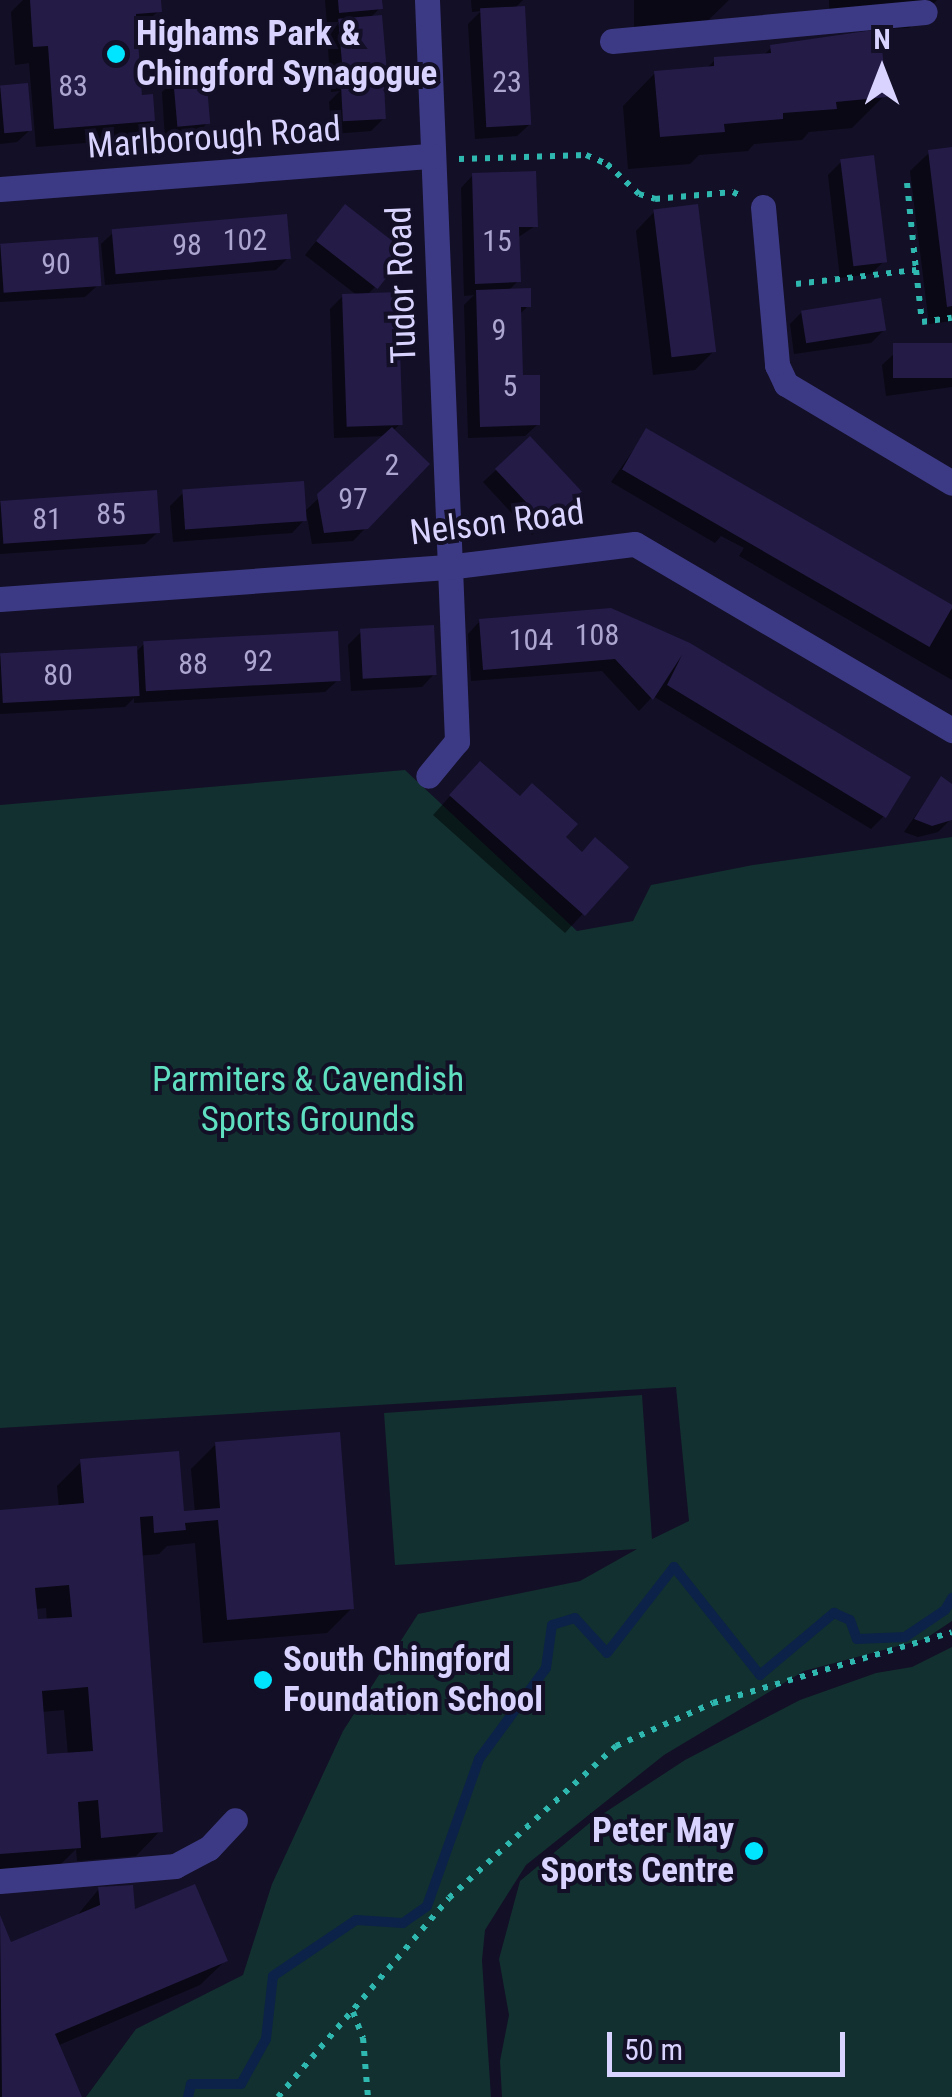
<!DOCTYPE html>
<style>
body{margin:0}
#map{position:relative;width:952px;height:2097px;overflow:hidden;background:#130f26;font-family:"Roboto Condensed",sans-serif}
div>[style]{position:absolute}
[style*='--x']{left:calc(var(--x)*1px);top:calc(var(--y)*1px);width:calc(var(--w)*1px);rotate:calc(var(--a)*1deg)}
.green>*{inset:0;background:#12302f}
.shadow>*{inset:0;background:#0007}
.stream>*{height:10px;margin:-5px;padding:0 5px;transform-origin:5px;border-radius:5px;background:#0c2248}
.building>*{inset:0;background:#241b47;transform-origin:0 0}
.path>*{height:6px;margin-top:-3px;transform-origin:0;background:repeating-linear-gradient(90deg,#2fb8b0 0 5px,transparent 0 13px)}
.minor>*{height:25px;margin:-12.5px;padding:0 12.5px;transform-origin:12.5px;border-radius:12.5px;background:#3d3a85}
.dots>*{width:28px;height:28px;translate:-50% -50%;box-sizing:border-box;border:5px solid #130f26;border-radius:50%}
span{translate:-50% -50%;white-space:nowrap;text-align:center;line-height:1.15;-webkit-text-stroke:8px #130f26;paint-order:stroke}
.number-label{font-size:30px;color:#aca6d1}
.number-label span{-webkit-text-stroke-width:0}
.poi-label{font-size:35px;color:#d9d4ff;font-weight:700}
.left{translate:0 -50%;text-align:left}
.right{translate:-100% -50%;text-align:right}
.street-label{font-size:35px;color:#d9d4ff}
.park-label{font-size:35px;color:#5fe0c0}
.north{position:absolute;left:832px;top:20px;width:100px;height:100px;-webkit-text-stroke:8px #130f26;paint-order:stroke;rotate:0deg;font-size:28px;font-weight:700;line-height:40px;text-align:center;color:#d9d4ff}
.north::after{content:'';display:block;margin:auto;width:35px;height:45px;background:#d9d4ff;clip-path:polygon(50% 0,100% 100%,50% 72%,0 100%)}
.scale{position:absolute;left:607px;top:2032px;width:238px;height:45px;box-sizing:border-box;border:5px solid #d9d4ff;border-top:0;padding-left:12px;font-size:30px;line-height:35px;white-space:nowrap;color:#d9d4ff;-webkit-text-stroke:8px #130f26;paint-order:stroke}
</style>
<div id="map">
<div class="green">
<i style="clip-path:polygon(405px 770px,577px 931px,633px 921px,651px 885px,753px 865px,952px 837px,952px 1621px,925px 1639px,804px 1671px,664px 1755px,526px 1865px,485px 1930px,482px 1960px,491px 2097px,86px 2097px,136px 2029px,243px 1975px,272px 1884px,343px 1731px,418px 1614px,580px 1581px,637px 1549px,395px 1565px,384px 1413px,642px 1395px,652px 1539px,689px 1521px,676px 1387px,0 1428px,0 805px)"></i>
<i style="clip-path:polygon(952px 1647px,952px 2097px,502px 2097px,500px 2061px,509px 2015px,499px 1959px,520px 1881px,592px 1821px,685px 1760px,800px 1700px,876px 1673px,912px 1667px)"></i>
</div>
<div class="shadow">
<i style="clip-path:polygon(23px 0,158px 0,159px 11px,135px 30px,140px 97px,153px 120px,134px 139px,36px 147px,29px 63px,15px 65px,11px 12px)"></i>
<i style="clip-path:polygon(325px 0,379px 0,380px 8px,370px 18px,385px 76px,374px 87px,384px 118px,371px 131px,332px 134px,329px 102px,340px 91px,331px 92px,327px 33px,337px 23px,327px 24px)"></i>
<i style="clip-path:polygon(471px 0,523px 0,514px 9px,530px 124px,517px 136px,475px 139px,468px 24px,481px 11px,472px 12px)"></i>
<i style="clip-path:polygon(634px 0,729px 0,698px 30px,634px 30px)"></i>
<i style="clip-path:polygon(829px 0,937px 0,909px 28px,878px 29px,884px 96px,852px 128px,809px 132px,802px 140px,754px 144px,748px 151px,699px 155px,690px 164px,628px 169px,623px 106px,655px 73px,706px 69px,715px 60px,763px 56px,772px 47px,868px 33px,868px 30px,830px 31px)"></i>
<i style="clip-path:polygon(174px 80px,207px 123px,195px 136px,165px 138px,162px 92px)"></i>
<i style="clip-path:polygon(0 87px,30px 130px,17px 142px,0 144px)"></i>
<i style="clip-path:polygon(952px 150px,952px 321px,929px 324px,910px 171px,929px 153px)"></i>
<i style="clip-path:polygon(841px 162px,884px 261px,871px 274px,840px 278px,828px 175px)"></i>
<i style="clip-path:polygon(473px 175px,535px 226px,517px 238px,518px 281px,508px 291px,528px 306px,519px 315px,521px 378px,538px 424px,525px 436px,468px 438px,464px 305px,474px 295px,464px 296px,461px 188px)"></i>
<i style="clip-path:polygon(654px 212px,714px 351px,695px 370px,653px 375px,636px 231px)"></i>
<i style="clip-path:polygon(333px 220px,375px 287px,367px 295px,400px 424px,393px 431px,427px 464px,353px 541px,312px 544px,307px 517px,292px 533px,173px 542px,170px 506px,183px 493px,304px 512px,385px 436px,334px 438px,330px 309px,343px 296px,358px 296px,305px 255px)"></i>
<i style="clip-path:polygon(114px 232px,288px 258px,276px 270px,105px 285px,101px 244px)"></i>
<i style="clip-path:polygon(0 245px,98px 285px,85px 297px,0 302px)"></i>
<i style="clip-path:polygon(802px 312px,884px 330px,871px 343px,794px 354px,790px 324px)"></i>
<i style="clip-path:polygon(952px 345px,952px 387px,886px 396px,882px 365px,895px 353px)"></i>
<i style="clip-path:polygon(646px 432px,952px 609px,952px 680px,739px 556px,744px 548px,721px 536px,715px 543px,611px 482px)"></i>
<i style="clip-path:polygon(496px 470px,566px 504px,532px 535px,483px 482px)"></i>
<i style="clip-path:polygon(0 502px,158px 532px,145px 544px,0 554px)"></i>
<i style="clip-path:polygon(480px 621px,689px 645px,884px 816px,871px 829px,653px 696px,639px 711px,602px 671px,471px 681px,468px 634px)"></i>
<i style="clip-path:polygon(361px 632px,434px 674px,422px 687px,351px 691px,348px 645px)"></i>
<i style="clip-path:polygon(144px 644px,338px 680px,325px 692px,134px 703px,134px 698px,125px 707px,0 714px,0 656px,135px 653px)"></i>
<i style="clip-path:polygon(941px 779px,952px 787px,952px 818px,938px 832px,918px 837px,904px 832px)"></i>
<i style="clip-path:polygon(462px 783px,519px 799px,581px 854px,625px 868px,565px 933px,433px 815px)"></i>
<i style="clip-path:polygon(evenodd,216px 1444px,352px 1608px,327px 1633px,203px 1643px,195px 1543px,167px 1546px,159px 1554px,138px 1556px,160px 1831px,136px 1856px,77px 1861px,76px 1849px,54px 1871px,0 1875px,0 1513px,59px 1508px,57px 1486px,81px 1462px,182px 1514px,195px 1512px,191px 1469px,216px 1444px,46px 1608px,47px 1621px,36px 1622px,35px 1609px,46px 1608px,216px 1444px,64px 1710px,68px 1755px,45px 1757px,41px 1712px,64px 1710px)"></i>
<i style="clip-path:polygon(99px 1889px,133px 1913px,225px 1961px,200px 1985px,57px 2046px,79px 2097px,0 2097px,0 1921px,10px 1945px,75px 1918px)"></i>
</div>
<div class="stream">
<i style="--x:188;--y:2097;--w:13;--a:-77"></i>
<i style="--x:191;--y:2084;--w:50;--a:0"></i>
<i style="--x:241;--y:2084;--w:51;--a:-60.9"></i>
<i style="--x:266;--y:2039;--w:63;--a:-83.7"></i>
<i style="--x:273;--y:1976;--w:100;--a:-34"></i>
<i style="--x:356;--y:1920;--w:47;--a:3.7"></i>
<i style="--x:403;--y:1923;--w:29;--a:-35"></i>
<i style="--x:427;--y:1906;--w:156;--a:-70.5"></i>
<i style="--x:479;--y:1759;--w:113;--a:-53.6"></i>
<i style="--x:546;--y:1668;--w:43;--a:-82.1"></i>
<i style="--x:552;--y:1625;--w:24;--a:-17"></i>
<i style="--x:575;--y:1618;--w:47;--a:47.6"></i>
<i style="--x:607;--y:1653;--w:109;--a:-52.1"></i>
<i style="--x:674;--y:1567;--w:138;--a:51.5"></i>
<i style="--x:760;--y:1675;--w:97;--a:-40"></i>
<i style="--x:834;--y:1613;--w:17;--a:24"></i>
<i style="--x:850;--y:1620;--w:20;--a:70"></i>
<i style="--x:857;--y:1639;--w:48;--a:-2.4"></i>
<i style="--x:905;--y:1637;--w:48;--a:-34"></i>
<i style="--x:945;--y:1610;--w:14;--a:-60"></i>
</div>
<div class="building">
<i style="clip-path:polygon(30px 0,161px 0,162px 12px,136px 14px,142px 95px,153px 94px,155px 121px,54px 129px,48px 46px,33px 47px)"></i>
<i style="clip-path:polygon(338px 0,382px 0,383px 9px,339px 13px)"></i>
<i style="left:525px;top:6px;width:119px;height:45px;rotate:87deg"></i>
<i style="left:382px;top:15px;width:62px;height:44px;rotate:85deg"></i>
<i style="clip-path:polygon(880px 29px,887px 97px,836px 102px,837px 109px,783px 113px,783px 119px,724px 124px,725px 132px,660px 137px,654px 71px,714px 66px,714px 57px,771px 53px,770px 45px)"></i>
<i style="left:206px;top:75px;width:49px;height:33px;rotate:85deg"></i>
<i style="left:28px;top:83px;width:48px;height:28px;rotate:85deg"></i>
<i style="left:384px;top:84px;width:35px;height:43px;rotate:87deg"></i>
<i style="clip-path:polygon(952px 147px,952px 306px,947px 307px,928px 150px)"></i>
<i style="left:874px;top:155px;width:108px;height:34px;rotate:83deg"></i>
<i style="clip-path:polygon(536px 171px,538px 227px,519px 227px,521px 282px,475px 284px,472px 173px)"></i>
<i style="left:345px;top:204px;width:78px;height:47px;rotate:38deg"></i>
<i style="left:698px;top:204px;width:149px;height:45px;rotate:83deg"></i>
<i style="left:287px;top:214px;width:45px;height:176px;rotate:85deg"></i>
<i style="left:98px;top:237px;width:49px;height:98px;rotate:86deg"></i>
<i style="clip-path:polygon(531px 288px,531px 307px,521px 307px,523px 375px,540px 375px,540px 425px,480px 427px,476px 290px)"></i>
<i style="left:398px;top:292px;width:133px;height:56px;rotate:88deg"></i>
<i style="left:881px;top:298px;width:33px;height:81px;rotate:81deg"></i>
<i style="left:952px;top:343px;width:35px;height:59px;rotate:90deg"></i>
<i style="clip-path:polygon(392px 427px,430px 464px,368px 529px,324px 533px,317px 494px)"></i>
<i style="left:646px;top:428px;width:355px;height:48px;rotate:30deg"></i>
<i style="left:530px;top:436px;width:76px;height:48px;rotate:47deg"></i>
<i style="left:304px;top:481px;width:40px;height:122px;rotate:86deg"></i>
<i style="left:157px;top:490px;width:43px;height:157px;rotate:86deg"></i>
<i style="clip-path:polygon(611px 608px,690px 643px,911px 777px,886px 818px,667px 685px,682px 655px,653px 700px,615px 659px,483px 670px,479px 619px)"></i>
<i style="left:434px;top:625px;width:50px;height:74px;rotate:87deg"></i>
<i style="left:338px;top:631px;width:50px;height:195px;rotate:87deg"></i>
<i style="left:137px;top:646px;width:50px;height:137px;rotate:87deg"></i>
<i style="clip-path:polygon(480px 761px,520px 796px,532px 783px,578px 824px,566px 837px,582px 852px,595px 837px,629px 867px,585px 916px,449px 795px)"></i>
<i style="clip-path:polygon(941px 776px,952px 784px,952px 820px,932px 826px,914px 819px)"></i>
<i style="clip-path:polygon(evenodd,340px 1432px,354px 1609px,227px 1620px,218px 1520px,185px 1523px,186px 1530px,154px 1533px,153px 1516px,140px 1517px,163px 1832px,101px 1838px,98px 1800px,78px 1802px,81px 1848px,0 1854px,0 1510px,84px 1503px,80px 1459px,179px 1451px,184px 1511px,220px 1508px,215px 1442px,340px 1432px,69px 1585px,72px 1617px,38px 1619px,35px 1588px,69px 1585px,340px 1432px,88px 1687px,93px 1751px,47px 1754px,42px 1691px,88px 1687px)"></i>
<i style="clip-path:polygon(195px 1884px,228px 1961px,55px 2034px,82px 2097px,2px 2097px,0 1915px,11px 1942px,100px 1905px,98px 1887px,133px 1885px,135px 1909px)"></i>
</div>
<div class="path">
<i style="--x:459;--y:159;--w:127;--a:-1.8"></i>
<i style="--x:586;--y:155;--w:23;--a:23"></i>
<i style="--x:607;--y:164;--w:44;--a:43.2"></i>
<i style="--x:639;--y:194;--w:17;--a:17"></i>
<i style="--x:655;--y:199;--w:78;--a:-5.1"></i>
<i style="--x:733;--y:192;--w:9;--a:27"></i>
<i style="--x:907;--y:183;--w:87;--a:84.1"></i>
<i style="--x:796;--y:284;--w:121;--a:-6.7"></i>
<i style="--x:916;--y:270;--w:52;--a:83.4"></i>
<i style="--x:922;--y:322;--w:30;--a:-8"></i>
<i style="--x:353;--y:2012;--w:28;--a:69"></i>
<i style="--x:363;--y:2038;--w:59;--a:85.2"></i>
<i style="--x:278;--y:2097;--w:262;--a:-49.3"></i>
<i style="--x:449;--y:1898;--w:226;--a:-42.3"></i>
<i style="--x:616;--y:1746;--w:106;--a:-23.9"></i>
<i style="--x:713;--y:1703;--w:249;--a:-16.5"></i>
</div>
<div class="minor">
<i style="--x:427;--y:0;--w:742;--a:87.68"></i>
<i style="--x:457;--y:741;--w:45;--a:129.6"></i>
<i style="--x:612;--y:41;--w:314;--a:-5.3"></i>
<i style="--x:0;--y:189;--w:433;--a:-4.4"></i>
<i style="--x:763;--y:207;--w:159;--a:84.9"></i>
<i style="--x:777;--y:365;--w:21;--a:65"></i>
<i style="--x:786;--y:384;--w:193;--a:30.8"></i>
<i style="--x:0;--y:599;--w:448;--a:-4.1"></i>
<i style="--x:447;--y:567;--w:189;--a:-7"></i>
<i style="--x:635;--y:544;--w:368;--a:30.4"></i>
<i style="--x:0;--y:1881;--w:176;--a:-4.9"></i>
<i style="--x:175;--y:1866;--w:38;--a:-28"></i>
<i style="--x:209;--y:1848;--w:38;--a:-47"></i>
</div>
<div class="dots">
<i style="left:116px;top:54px;background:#00e5ff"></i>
<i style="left:263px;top:1680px;background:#00e5ff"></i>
<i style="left:754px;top:1851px;background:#00e5ff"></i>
</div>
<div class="number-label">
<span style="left:507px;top:82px">23</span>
<span style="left:73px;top:86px">83</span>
<span style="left:245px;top:240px">102</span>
<span style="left:497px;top:241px">15</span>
<span style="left:187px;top:245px">98</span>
<span style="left:56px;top:264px">90</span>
<span style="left:499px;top:330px">9</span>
<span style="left:510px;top:386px">5</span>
<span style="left:392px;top:465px">2</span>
<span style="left:353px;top:499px">97</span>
<span style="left:111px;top:514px">85</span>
<span style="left:47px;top:519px">81</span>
<span style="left:597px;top:635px">108</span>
<span style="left:531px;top:640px">104</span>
<span style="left:258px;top:661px">92</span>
<span style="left:193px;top:664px">88</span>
<span style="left:58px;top:675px">80</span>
</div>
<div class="poi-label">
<span class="left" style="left:136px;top:54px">Highams Park &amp;<br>Chingford Synagogue</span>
<span class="left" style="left:283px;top:1680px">South Chingford<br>Foundation School</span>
<span class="right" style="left:734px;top:1851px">Peter May<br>Sports Centre</span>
</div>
<div class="street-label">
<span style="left:214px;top:138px;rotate:-4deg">Marlborough Road</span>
<span style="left:402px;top:285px;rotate:-92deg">Tudor Road</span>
<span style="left:497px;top:523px;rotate:-7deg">Nelson Road</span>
</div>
<div class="park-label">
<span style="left:308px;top:1100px">Parmiters &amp; Cavendish<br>Sports Grounds</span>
</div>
<div class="north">N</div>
<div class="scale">50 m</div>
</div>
